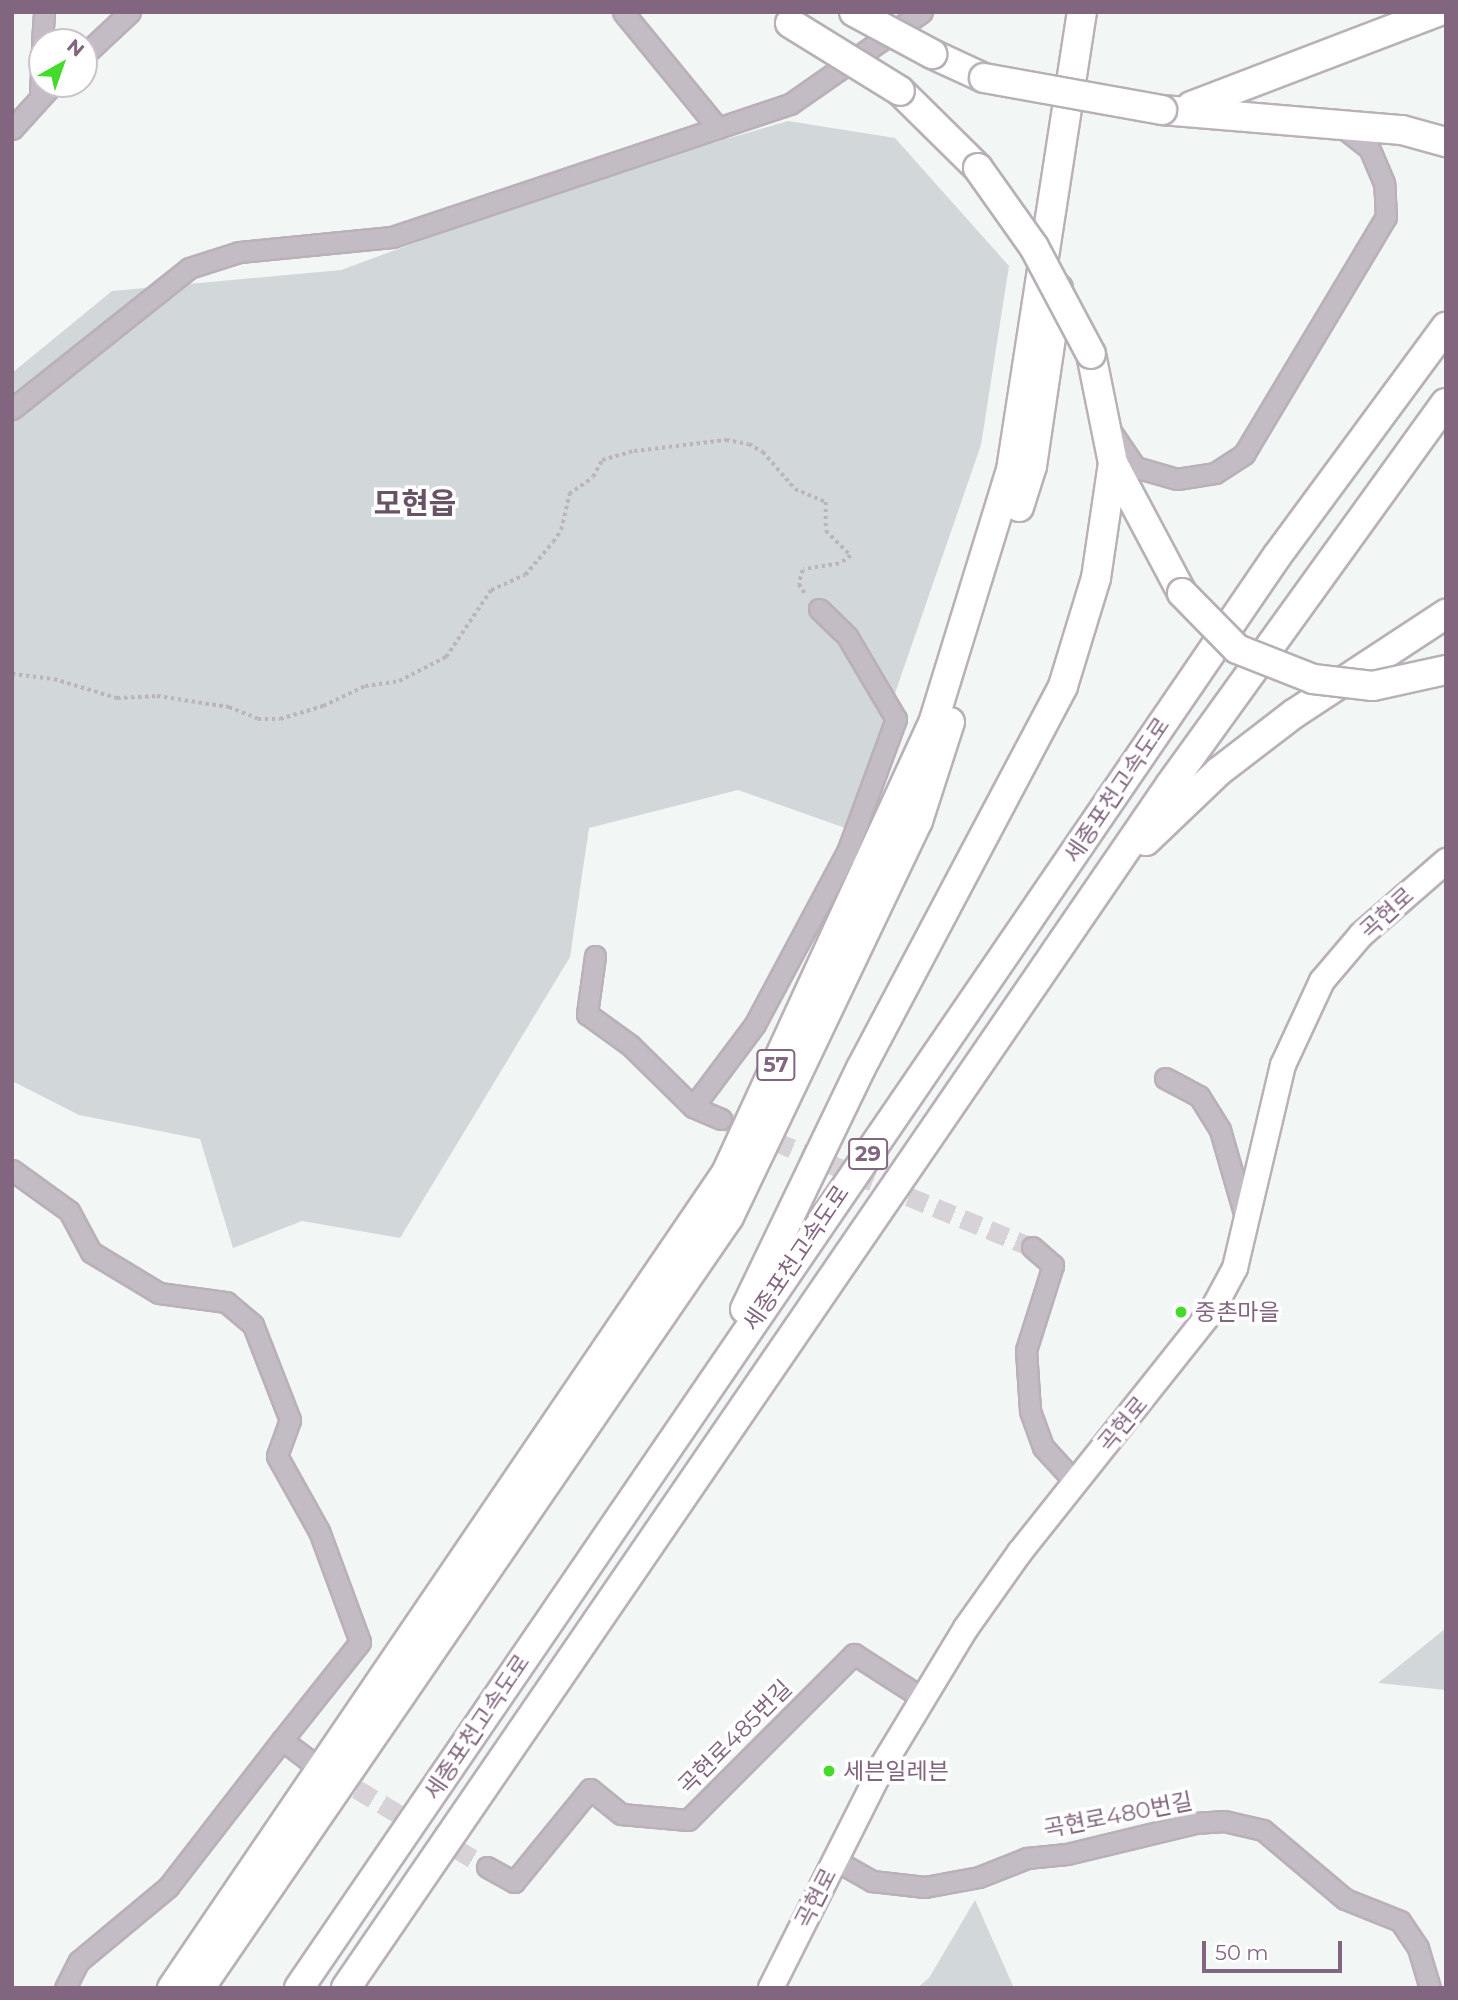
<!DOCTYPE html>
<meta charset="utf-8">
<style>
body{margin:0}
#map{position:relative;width:1458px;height:2000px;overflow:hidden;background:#f2f6f4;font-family:Montserrat,"Noto Sans KR",sans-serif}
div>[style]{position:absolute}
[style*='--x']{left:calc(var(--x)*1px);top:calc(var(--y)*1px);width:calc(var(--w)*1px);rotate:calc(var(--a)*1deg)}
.green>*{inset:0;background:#d2d8da}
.minor-tunnel>*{height:19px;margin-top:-9.5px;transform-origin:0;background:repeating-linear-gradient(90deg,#d6d2d7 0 19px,transparent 0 29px)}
.path>*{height:3.5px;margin-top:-1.75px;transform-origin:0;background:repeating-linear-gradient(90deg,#bbb5ba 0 3.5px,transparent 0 7px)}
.roads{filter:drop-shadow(2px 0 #b9b0b8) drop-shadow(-2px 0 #b9b0b8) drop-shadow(0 2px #b9b0b8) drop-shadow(0 -2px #b9b0b8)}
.minor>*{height:19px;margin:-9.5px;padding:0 9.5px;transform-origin:9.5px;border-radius:9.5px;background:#c4bcc4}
.major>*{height:24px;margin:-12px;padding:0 12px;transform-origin:12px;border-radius:12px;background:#fff}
.highway>*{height:28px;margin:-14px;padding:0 14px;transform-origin:14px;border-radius:14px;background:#fff}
.bridges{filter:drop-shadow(2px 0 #b7b0b7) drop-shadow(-2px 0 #b7b0b7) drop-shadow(0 2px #b7b0b7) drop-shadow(0 -2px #b7b0b7)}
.highway-bridge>*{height:28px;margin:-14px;padding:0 14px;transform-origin:14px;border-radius:14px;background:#fff}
.dots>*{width:19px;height:19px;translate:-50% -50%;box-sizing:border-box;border:4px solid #fff;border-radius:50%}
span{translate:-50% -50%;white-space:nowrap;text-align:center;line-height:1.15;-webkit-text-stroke:7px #fff;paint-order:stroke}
.shield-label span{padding:2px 5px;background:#fff;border:2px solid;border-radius:5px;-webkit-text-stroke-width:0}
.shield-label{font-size:21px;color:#826680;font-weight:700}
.street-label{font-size:23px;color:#826680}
.poi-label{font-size:23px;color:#826680}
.left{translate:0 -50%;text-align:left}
.district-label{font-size:30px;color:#685366;font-weight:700}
.frame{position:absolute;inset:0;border:14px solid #826680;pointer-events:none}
.north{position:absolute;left:28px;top:28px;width:70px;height:70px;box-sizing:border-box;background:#fff;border:2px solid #cdc2cc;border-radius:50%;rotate:40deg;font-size:19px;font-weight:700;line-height:28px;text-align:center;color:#826680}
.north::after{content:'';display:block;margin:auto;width:24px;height:32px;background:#45db2d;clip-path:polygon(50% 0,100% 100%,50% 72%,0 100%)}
.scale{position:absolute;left:1202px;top:1941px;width:140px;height:32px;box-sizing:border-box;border:4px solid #826680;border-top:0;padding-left:9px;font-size:21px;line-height:24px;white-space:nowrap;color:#826680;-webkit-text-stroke:5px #fff;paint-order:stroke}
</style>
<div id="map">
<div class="green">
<i style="clip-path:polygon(788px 121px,895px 138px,1009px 266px,981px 445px,848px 829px,738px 790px,589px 828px,570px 957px,400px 1238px,302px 1221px,233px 1248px,200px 1139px,79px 1115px,12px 1081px,12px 373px,112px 291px,341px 270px,586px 180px)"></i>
<i style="clip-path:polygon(1446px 1628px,1446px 1690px,1378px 1683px)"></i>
<i style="clip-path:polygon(975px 1900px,1014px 1988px,917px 1988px,929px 1978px)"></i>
</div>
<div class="minor-tunnel">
<i style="--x:721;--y:1119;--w:336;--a:22.4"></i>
<i style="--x:332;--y:1774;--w:181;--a:31"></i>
</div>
<div class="path">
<i style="--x:12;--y:674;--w:42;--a:6.8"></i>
<i style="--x:54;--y:679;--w:66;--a:16.8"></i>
<i style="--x:117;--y:698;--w:40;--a:-2.9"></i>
<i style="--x:157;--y:696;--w:73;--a:8.7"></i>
<i style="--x:229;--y:707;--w:31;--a:22"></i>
<i style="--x:258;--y:719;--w:22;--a:0"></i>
<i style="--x:280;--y:719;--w:45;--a:-16.8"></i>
<i style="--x:323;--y:706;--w:47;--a:-25.5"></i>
<i style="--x:365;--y:686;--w:34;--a:-8"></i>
<i style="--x:399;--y:681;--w:53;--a:-27.1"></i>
<i style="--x:446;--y:657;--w:81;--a:-56.1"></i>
<i style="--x:491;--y:590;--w:37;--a:-24"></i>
<i style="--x:525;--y:575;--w:43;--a:-49.7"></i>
<i style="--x:553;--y:542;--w:14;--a:-56"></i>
<i style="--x:561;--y:530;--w:37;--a:-77"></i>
<i style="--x:569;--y:494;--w:29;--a:-35"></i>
<i style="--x:593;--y:477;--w:19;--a:-62"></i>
<i style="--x:602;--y:460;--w:33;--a:-16"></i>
<i style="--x:634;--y:451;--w:93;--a:-6.8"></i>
<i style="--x:726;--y:440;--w:23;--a:10"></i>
<i style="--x:749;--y:444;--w:16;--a:30"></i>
<i style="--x:763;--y:452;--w:49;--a:49.1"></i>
<i style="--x:795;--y:489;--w:34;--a:23"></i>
<i style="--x:826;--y:502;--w:29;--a:90"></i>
<i style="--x:826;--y:531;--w:35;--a:45"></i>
<i style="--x:851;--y:556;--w:14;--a:146"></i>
<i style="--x:839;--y:564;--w:36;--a:171"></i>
<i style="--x:803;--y:570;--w:15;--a:106"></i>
<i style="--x:799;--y:584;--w:13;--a:58"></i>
</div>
<div class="roads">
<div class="minor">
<i style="--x:623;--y:12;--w:150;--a:50.7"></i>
<i style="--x:42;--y:42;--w:30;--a:-86"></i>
<i style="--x:84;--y:55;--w:63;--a:-43.1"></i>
<i style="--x:40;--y:96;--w:48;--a:-87.6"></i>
<i style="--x:12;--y:129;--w:61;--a:-47.7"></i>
<i style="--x:12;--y:409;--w:226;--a:-38.5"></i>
<i style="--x:189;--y:268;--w:52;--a:-17.7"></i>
<i style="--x:239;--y:252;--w:154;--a:-5.6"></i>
<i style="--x:392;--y:237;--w:420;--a:-18.5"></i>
<i style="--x:790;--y:104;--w:161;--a:-34.9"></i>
<i style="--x:1112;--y:433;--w:41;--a:55.9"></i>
<i style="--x:1135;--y:467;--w:44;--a:15.9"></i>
<i style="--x:1177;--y:479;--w:38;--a:-9"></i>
<i style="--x:1215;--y:473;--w:35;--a:-33"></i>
<i style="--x:1244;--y:454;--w:276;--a:-59.1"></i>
<i style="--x:1386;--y:217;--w:34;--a:-93"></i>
<i style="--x:1384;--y:183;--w:38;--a:-113"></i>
<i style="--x:1369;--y:148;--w:37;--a:-142"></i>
<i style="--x:595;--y:956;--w:59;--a:97.9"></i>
<i style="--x:587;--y:1014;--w:53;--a:35.8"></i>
<i style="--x:630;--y:1045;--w:88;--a:44.5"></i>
<i style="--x:1165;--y:1078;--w:38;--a:28"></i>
<i style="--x:1199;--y:1096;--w:40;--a:58"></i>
<i style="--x:1220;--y:1130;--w:94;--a:73.9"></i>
<i style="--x:721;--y:1119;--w:30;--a:-157"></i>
<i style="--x:693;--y:1107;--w:104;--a:-53.2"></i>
<i style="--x:755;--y:1024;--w:195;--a:-61.9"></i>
<i style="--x:847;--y:852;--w:142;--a:-69.8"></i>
<i style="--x:896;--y:719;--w:96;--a:-120.6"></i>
<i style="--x:847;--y:636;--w:39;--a:-136"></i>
<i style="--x:12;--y:1170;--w:70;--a:35.7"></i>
<i style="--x:69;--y:1211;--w:47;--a:61.8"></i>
<i style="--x:91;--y:1252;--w:79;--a:31.1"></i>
<i style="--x:159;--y:1293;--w:68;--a:7.7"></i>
<i style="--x:226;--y:1302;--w:35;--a:40"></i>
<i style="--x:253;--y:1325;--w:102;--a:68.7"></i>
<i style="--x:290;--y:1420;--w:38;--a:110"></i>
<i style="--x:277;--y:1456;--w:86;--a:60.8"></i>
<i style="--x:319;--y:1531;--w:118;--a:69.7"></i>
<i style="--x:360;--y:1642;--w:125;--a:128.5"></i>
<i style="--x:282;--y:1740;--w:31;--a:37"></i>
<i style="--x:1032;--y:1247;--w:28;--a:41"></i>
<i style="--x:1053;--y:1265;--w:89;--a:107.6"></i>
<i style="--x:1026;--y:1350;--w:61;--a:86.2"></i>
<i style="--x:1030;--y:1411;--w:38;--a:70"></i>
<i style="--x:1043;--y:1447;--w:47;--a:47.6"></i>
<i style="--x:835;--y:1860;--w:43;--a:29.6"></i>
<i style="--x:872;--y:1881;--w:53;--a:6.5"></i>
<i style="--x:925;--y:1887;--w:55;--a:-10.5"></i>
<i style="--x:979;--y:1877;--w:52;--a:-21.6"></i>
<i style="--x:1027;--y:1858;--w:40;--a:-5.7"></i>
<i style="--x:1067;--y:1854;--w:132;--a:-13.6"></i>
<i style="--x:1195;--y:1823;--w:29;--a:-4"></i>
<i style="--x:1224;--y:1821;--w:40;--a:13"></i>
<i style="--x:1263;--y:1830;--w:107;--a:40.1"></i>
<i style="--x:1345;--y:1899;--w:59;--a:21.8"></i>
<i style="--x:1400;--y:1921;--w:32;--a:56"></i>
<i style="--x:1418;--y:1948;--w:42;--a:73.3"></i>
<i style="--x:487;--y:1867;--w:31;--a:29"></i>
<i style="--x:514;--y:1882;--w:120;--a:-50.7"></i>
<i style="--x:590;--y:1789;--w:40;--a:39"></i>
<i style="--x:621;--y:1814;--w:67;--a:5.1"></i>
<i style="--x:688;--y:1820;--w:235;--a:-45"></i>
<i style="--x:854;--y:1654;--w:80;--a:32.7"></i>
<i style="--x:65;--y:1988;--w:30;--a:-63"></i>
<i style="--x:79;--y:1961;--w:116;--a:-39.7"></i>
<i style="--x:168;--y:1887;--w:186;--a:-52.2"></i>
</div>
<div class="major">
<i style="--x:771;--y:1988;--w:250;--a:-63.3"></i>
<i style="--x:883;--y:1765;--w:160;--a:-58.8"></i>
<i style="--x:966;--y:1628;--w:93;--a:-54.6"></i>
<i style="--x:1020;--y:1552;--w:310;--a:-51.5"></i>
<i style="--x:1213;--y:1309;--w:47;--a:-61.8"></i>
<i style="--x:1235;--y:1268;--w:209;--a:-76.7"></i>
<i style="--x:1283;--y:1065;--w:93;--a:-65.1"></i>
<i style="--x:1322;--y:981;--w:60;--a:-49.7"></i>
<i style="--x:1361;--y:935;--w:113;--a:-41"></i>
</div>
<div class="highway">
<i style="--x:932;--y:54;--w:57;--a:24.8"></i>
<i style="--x:900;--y:91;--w:110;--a:44.6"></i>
<i style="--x:1191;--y:106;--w:263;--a:-20.9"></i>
<i style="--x:1162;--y:110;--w:241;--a:4.8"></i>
<i style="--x:1402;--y:130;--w:46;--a:15.3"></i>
<i style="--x:1113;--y:463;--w:147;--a:62"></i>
<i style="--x:1019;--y:507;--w:43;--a:-72.4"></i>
<i style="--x:1032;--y:466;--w:179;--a:-81.6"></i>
<i style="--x:1146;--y:841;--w:100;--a:-43.8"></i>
<i style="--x:1218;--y:772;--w:97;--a:-37.5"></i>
<i style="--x:1295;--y:713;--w:181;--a:-33.3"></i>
<i style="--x:745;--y:1309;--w:267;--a:-64.3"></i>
<i style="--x:861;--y:1068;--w:432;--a:-62.1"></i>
<i style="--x:1063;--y:686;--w:113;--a:-73"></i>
<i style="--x:1096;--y:578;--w:116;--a:-81.6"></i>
<i style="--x:1113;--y:463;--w:111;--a:-101.4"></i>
<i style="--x:172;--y:1988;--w:985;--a:-55.79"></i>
<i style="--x:726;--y:1173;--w:498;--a:-65.3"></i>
<i style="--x:934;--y:720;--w:262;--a:-72.9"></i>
<i style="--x:1011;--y:470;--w:463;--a:-81.2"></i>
<i style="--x:200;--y:1988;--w:935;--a:-55.55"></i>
<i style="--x:729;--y:1217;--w:439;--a:-64.5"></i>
<i style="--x:918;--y:821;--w:104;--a:-72.1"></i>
<i style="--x:299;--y:1988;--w:1734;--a:-55.67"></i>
<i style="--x:1277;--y:556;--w:285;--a:-53.6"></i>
<i style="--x:346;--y:1988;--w:1458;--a:-55.59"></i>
<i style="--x:1170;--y:785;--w:471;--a:-54.2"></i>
</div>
</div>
<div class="bridges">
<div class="highway-bridge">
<i style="--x:854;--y:12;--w:89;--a:28.3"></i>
<i style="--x:790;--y:23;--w:129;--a:31.7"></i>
<i style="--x:984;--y:78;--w:181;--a:10.2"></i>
<i style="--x:978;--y:168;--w:97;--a:54.7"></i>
<i style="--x:1034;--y:247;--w:121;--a:62"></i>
<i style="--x:1182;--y:593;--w:78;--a:45.5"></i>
<i style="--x:1237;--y:649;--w:82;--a:21.5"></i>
<i style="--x:1313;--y:679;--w:60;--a:6.7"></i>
<i style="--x:1373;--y:686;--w:75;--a:-12.4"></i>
</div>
</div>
<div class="dots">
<i style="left:1181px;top:1312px;background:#45db2d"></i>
<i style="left:829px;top:1771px;background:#45db2d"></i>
</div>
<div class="shield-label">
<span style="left:776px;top:1065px">57</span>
<span style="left:868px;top:1154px">29</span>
</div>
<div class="street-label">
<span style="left:1117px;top:790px;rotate:-56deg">세종포천고속도로</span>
<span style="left:1387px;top:913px;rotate:-42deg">곡현로</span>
<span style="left:796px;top:1258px;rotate:-56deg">세종포천고속도로</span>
<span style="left:1123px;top:1424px;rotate:-50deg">곡현로</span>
<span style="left:477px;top:1727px;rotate:-56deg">세종포천고속도로</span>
<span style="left:735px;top:1737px;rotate:-45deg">곡현로485번길</span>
<span style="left:1118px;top:1815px;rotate:-11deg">곡현로480번길</span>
<span style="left:816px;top:1898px;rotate:-63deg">곡현로</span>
</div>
<div class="poi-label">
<span class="left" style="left:1195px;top:1312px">중촌마을</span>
<span class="left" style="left:843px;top:1771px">세븐일레븐</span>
</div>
<div class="district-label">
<span style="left:415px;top:504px">모현읍</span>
</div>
<div class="frame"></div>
<div class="north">N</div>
<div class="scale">50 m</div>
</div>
